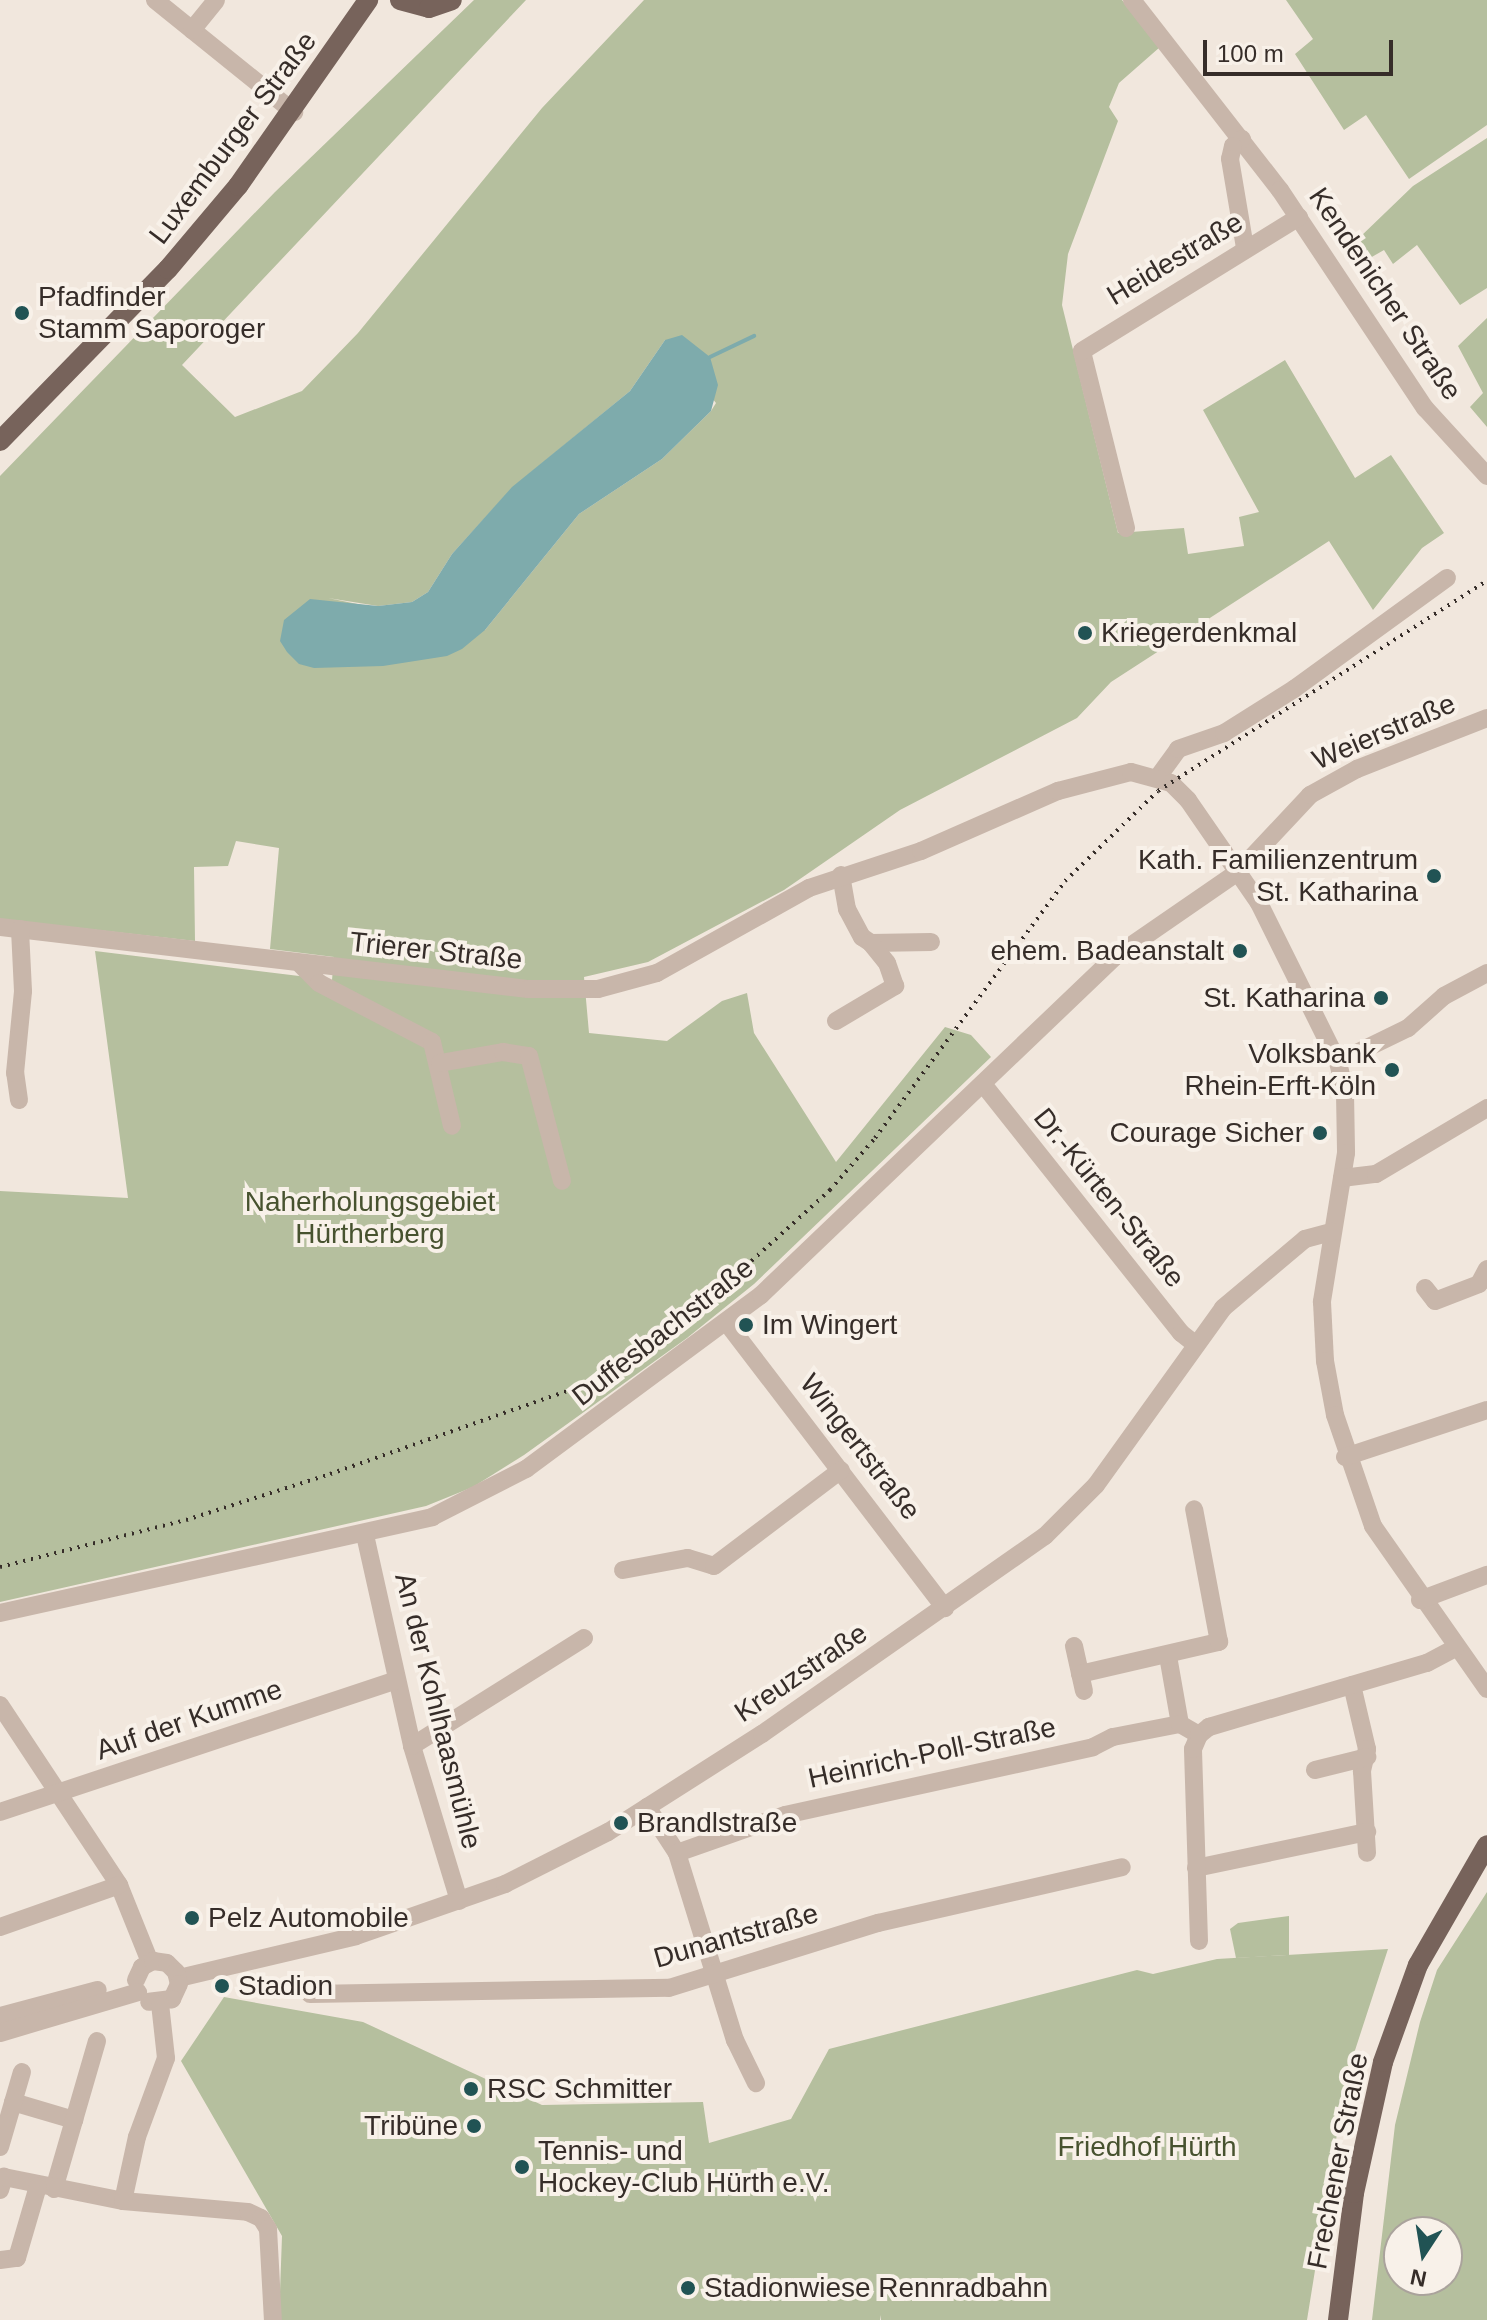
<!DOCTYPE html>
<meta charset="utf-8">
<style>
body{margin:0}
#map{position:relative;width:1487px;height:2320px;overflow:hidden;background:#f1e7dd;font-family:Arial,sans-serif}
div>[style]{position:absolute}
[style*='--x']{left:calc(var(--x)*1px);top:calc(var(--y)*1px);width:calc(var(--w)*1px);rotate:calc(var(--a)*1deg)}
.green>*{inset:0;background:#b5bf9e}
.water>*{inset:0;background:#7eabac}
.stream>*{height:4px;margin:-2px;padding:0 2px;transform-origin:2px;border-radius:2px;background:#7eabac}
.minor>*{height:18px;margin:-9px;padding:0 9px;transform-origin:9px;border-radius:9px;background:#c8b6aa}
.major>*{height:20px;margin:-10px;padding:0 10px;transform-origin:10px;border-radius:10px;background:#77635b}
.rail>*{height:4px;margin-top:-2px;transform-origin:0;background:repeating-linear-gradient(90deg,#362d29 0 2px,transparent 0 8px)}
.dots>*{width:22px;height:22px;translate:-50% -50%;box-sizing:border-box;border:4px solid #f8f1e9;border-radius:50%}
span{translate:-50% -50%;white-space:nowrap;text-align:center;line-height:1.15;-webkit-text-stroke:8px #f8f1e9;paint-order:stroke}
.street-label{font-size:28px;color:#362d29}
.poi-label{font-size:28px;color:#362d29}
.left{translate:0 -50%;text-align:left}
.right{translate:-100% -50%;text-align:right}
.park-label{font-size:28px;color:#47522f}
.north{position:absolute;left:1383px;top:2216px;width:80px;height:80px;box-sizing:border-box;background:#f8f1e9;border:2px solid #aaa39c;border-radius:50%;rotate:192deg;font-size:22px;font-weight:700;line-height:32px;text-align:center;color:#362d29}
.north::after{content:'';display:block;margin:auto;width:28px;height:36px;background:#215354;clip-path:polygon(50% 0,100% 100%,50% 72%,0 100%)}
.scale{position:absolute;left:1203px;top:40px;width:190px;height:36px;box-sizing:border-box;border:4px solid #362d29;border-top:0;padding-left:10px;font-size:24px;line-height:28px;white-space:nowrap;color:#362d29;-webkit-text-stroke:6px #f8f1e9;paint-order:stroke}
</style>
<div id="map">
<div class="green">
<i style="clip-path:polygon(evenodd,474px 0,526px 0,182px 365px,235px 417px,302px 391px,358px 333px,542px 108px,644px 0,1122px 0,1160px 47px,1119px 83px,1109px 107px,1118px 121px,1068px 254px,1062px 305px,1118px 533px,1184px 528px,1188px 554px,1244px 546px,1239px 517px,1259px 512px,1203px 410px,1285px 360px,1355px 478px,1391px 455px,1444px 533px,1422px 548px,1373px 610px,1329px 541px,1111px 682px,1077px 718px,900px 810px,784px 890px,648px 962px,584px 977px,589px 1033px,667px 1041px,722px 1001px,747px 993px,754px 1033px,836px 1162px,945px 1027px,971px 1035px,991px 1057px,754px 1284px,687px 1338px,524px 1455px,473px 1487px,426px 1506px,0 1602px,0 1191px,128px 1198px,95px 951px,332px 980px,334px 957px,270px 949px,279px 848px,236px 841px,228px 866px,194px 867px,195px 941px,0 919px,0 476px,275px 192px,474px 0,665px 340px,716px 403px,711px 411px,662px 459px,579px 514px,485px 630px,328px 598px,378px 606px,412px 602px,428px 592px,452px 554px,512px 488px,630px 391px,665px 340px)"></i>
<i style="clip-path:polygon(1286px 0,1487px 0,1487px 125px,1409px 179px,1366px 115px,1344px 130px,1295px 54px,1313px 39px)"></i>
<i style="clip-path:polygon(1487px 138px,1487px 288px,1460px 305px,1417px 245px,1393px 264px,1384px 250px,1370px 258px,1359px 238px,1413px 186px)"></i>
<i style="clip-path:polygon(1487px 318px,1487px 427px,1470px 407px,1483px 393px,1458px 346px)"></i>
<i style="clip-path:polygon(evenodd,1487px 1892px,1487px 2320px,1372px 2320px,1395px 2125px,1420px 2022px,1437px 1970px,1487px 1892px,1399px 2232px,1447px 2232px,1447px 2280px,1399px 2280px,1399px 2232px)"></i>
<i style="clip-path:polygon(1289px 1916px,1289px 1955px,1236px 1958px,1230px 1929px,1238px 1923px)"></i>
<i style="clip-path:polygon(1388px 1949px,1346px 2078px,1307px 2320px,881px 2320px,880px 2315px,880px 2320px,279px 2320px,282px 2236px,181px 2061px,224px 1997px,363px 2022px,542px 2105px,703px 2102px,709px 2143px,791px 2119px,829px 2049px,1137px 1970px,1153px 1974px,1217px 1959px)"></i>
</div>
<div class="water">
<i style="clip-path:polygon(682px 335px,710px 357px,718px 385px,711px 411px,662px 459px,579px 514px,485px 630px,462px 649px,447px 656px,383px 666px,314px 668px,299px 664px,287px 652px,280px 641px,284px 620px,310px 599px,378px 606px,412px 602px,428px 592px,452px 554px,512px 487px,630px 391px,665px 340px)"></i>
</div>
<div class="stream">
<i style="--x:710;--y:357;--w:49;--a:-25.5"></i>
</div>
<div class="minor">
<i style="--x:155;--y:0;--w:179;--a:38.9"></i>
<i style="--x:1132;--y:0;--w:241;--a:52.1"></i>
<i style="--x:1280;--y:190;--w:262;--a:56.4"></i>
<i style="--x:1425;--y:408;--w:92;--a:47.6"></i>
<i style="--x:192;--y:30;--w:38;--a:-51"></i>
<i style="--x:1242;--y:139;--w:11;--a:142"></i>
<i style="--x:1233;--y:146;--w:13;--a:103"></i>
<i style="--x:1230;--y:159;--w:90;--a:80.4"></i>
<i style="--x:1126;--y:528;--w:182;--a:-104"></i>
<i style="--x:1082;--y:351;--w:255;--a:-31.7"></i>
<i style="--x:1158;--y:777;--w:34;--a:-54"></i>
<i style="--x:1178;--y:749;--w:49;--a:-19.2"></i>
<i style="--x:1224;--y:733;--w:83;--a:-32.2"></i>
<i style="--x:1294;--y:689;--w:189;--a:-36"></i>
<i style="--x:841;--y:875;--w:35;--a:80"></i>
<i style="--x:847;--y:909;--w:32;--a:62"></i>
<i style="--x:862;--y:937;--w:11;--a:34"></i>
<i style="--x:871;--y:943;--w:60;--a:-1"></i>
<i style="--x:0;--y:927;--w:532;--a:6.7"></i>
<i style="--x:528;--y:989;--w:70;--a:0"></i>
<i style="--x:598;--y:989;--w:61;--a:-15.2"></i>
<i style="--x:657;--y:973;--w:174;--a:-29.2"></i>
<i style="--x:809;--y:888;--w:118;--a:-18.3"></i>
<i style="--x:921;--y:851;--w:150;--a:-23.7"></i>
<i style="--x:1058;--y:791;--w:75;--a:-14.6"></i>
<i style="--x:1131;--y:772;--w:41;--a:15.4"></i>
<i style="--x:1171;--y:783;--w:24;--a:45"></i>
<i style="--x:1188;--y:800;--w:125;--a:55.4"></i>
<i style="--x:1259;--y:903;--w:178;--a:63.6"></i>
<i style="--x:1338;--y:1062;--w:32;--a:77"></i>
<i style="--x:1345;--y:1093;--w:60;--a:89"></i>
<i style="--x:1346;--y:1153;--w:151;--a:99.2"></i>
<i style="--x:1322;--y:1302;--w:59;--a:87.1"></i>
<i style="--x:1325;--y:1361;--w:55;--a:79.5"></i>
<i style="--x:1335;--y:1415;--w:117;--a:71.1"></i>
<i style="--x:1373;--y:1526;--w:199;--a:55"></i>
<i style="--x:301;--y:965;--w:25;--a:45"></i>
<i style="--x:319;--y:983;--w:127;--a:27.6"></i>
<i style="--x:432;--y:1042;--w:86;--a:76.6"></i>
<i style="--x:836;--y:1021;--w:69;--a:-30.7"></i>
<i style="--x:895;--y:986;--w:24;--a:-109"></i>
<i style="--x:887;--y:963;--w:26;--a:-129"></i>
<i style="--x:1338;--y:1062;--w:78;--a:-25.9"></i>
<i style="--x:1408;--y:1028;--w:48;--a:-41.6"></i>
<i style="--x:1444;--y:996;--w:49;--a:-28.1"></i>
<i style="--x:440;--y:1063;--w:64;--a:-9.9"></i>
<i style="--x:503;--y:1052;--w:26;--a:9"></i>
<i style="--x:529;--y:1056;--w:129;--a:75.2"></i>
<i style="--x:983;--y:1084;--w:318;--a:51.5"></i>
<i style="--x:1181;--y:1333;--w:18;--a:38"></i>
<i style="--x:19;--y:1100;--w:27;--a:-98"></i>
<i style="--x:15;--y:1073;--w:82;--a:-84.4"></i>
<i style="--x:23;--y:991;--w:62;--a:-92.8"></i>
<i style="--x:1342;--y:1178;--w:34;--a:-7"></i>
<i style="--x:1376;--y:1174;--w:129;--a:-30.7"></i>
<i style="--x:1425;--y:1288;--w:16;--a:52"></i>
<i style="--x:1435;--y:1301;--w:47;--a:-21.1"></i>
<i style="--x:1479;--y:1284;--w:17;--a:-62"></i>
<i style="--x:727;--y:1323;--w:359;--a:52.6"></i>
<i style="--x:1345;--y:1457;--w:150;--a:-18.3"></i>
<i style="--x:365;--y:1535;--w:216;--a:77.4"></i>
<i style="--x:412;--y:1746;--w:162;--a:73.1"></i>
<i style="--x:623;--y:1570;--w:66;--a:-10.5"></i>
<i style="--x:688;--y:1558;--w:27;--a:17"></i>
<i style="--x:714;--y:1566;--w:159;--a:-37.1"></i>
<i style="--x:1420;--y:1600;--w:72;--a:-20.5"></i>
<i style="--x:0;--y:1613;--w:443;--a:-12.5"></i>
<i style="--x:432;--y:1517;--w:106;--a:-27.1"></i>
<i style="--x:526;--y:1469;--w:292;--a:-36.5"></i>
<i style="--x:761;--y:1295;--w:491;--a:-43.7"></i>
<i style="--x:1116;--y:956;--w:150;--a:-34.6"></i>
<i style="--x:1239;--y:871;--w:104;--a:-46.9"></i>
<i style="--x:1310;--y:795;--w:54;--a:-29"></i>
<i style="--x:1357;--y:769;--w:140;--a:-21.4"></i>
<i style="--x:1074;--y:1646;--w:46;--a:77.5"></i>
<i style="--x:1168;--y:1656;--w:69;--a:80"></i>
<i style="--x:1080;--y:1674;--w:143;--a:-13"></i>
<i style="--x:1219;--y:1642;--w:135;--a:-100.6"></i>
<i style="--x:1352;--y:1685;--w:66;--a:76.8"></i>
<i style="--x:1367;--y:1749;--w:23;--a:103"></i>
<i style="--x:1362;--y:1771;--w:82;--a:86.5"></i>
<i style="--x:0;--y:1705;--w:216;--a:56.5"></i>
<i style="--x:119;--y:1885;--w:83;--a:68.1"></i>
<i style="--x:412;--y:1746;--w:203;--a:-32.1"></i>
<i style="--x:1315;--y:1770;--w:54;--a:-14"></i>
<i style="--x:647;--y:1807;--w:55;--a:56.9"></i>
<i style="--x:677;--y:1853;--w:196;--a:72.8"></i>
<i style="--x:735;--y:2040;--w:48;--a:64"></i>
<i style="--x:0;--y:1812;--w:417;--a:-18.4"></i>
<i style="--x:677;--y:1853;--w:114;--a:-19.4"></i>
<i style="--x:785;--y:1815;--w:315;--a:-12.4"></i>
<i style="--x:1093;--y:1747;--w:22;--a:-27"></i>
<i style="--x:1113;--y:1737;--w:68;--a:-11"></i>
<i style="--x:1180;--y:1724;--w:22;--a:30"></i>
<i style="--x:1196;--y:1868;--w:175;--a:-11.9"></i>
<i style="--x:0;--y:1927;--w:126;--a:-19.4"></i>
<i style="--x:1199;--y:1941;--w:192;--a:-91.8"></i>
<i style="--x:1193;--y:1749;--w:15;--a:-67"></i>
<i style="--x:1199;--y:1735;--w:13;--a:-39"></i>
<i style="--x:1209;--y:1727;--w:227;--a:-16.4"></i>
<i style="--x:1427;--y:1663;--w:32;--a:-28"></i>
<i style="--x:179;--y:1978;--w:182;--a:-13.3"></i>
<i style="--x:356;--y:1936;--w:158;--a:-19.2"></i>
<i style="--x:505;--y:1884;--w:115;--a:-26.8"></i>
<i style="--x:608;--y:1832;--w:183;--a:-32.5"></i>
<i style="--x:762;--y:1734;--w:345;--a:-35"></i>
<i style="--x:1045;--y:1536;--w:72;--a:-45"></i>
<i style="--x:1096;--y:1485;--w:218;--a:-54.3"></i>
<i style="--x:1223;--y:1308;--w:107;--a:-40.1"></i>
<i style="--x:1305;--y:1239;--w:28;--a:-15"></i>
<i style="--x:136;--y:1980;--w:14;--a:-65"></i>
<i style="--x:142;--y:1967;--w:13;--a:-29"></i>
<i style="--x:153;--y:1961;--w:14;--a:8"></i>
<i style="--x:167;--y:1963;--w:13;--a:45"></i>
<i style="--x:176;--y:1972;--w:12;--a:76"></i>
<i style="--x:179;--y:1984;--w:17;--a:115"></i>
<i style="--x:172;--y:1999;--w:23;--a:173"></i>
<i style="--x:310;--y:1994;--w:359;--a:-1"></i>
<i style="--x:669;--y:1988;--w:219;--a:-17.3"></i>
<i style="--x:878;--y:1923;--w:250;--a:-12.9"></i>
<i style="--x:0;--y:2016;--w:101;--a:-14.9"></i>
<i style="--x:0;--y:2033;--w:144;--a:-16.5"></i>
<i style="--x:13;--y:2102;--w:64;--a:16.4"></i>
<i style="--x:0;--y:2147;--w:78;--a:-73.7"></i>
<i style="--x:54;--y:2189;--w:154;--a:-73.8"></i>
<i style="--x:0;--y:2190;--w:14;--a:-73"></i>
<i style="--x:4;--y:2177;--w:121;--a:11.4"></i>
<i style="--x:123;--y:2201;--w:125;--a:5"></i>
<i style="--x:248;--y:2212;--w:14;--a:25"></i>
<i style="--x:261;--y:2218;--w:13;--a:58"></i>
<i style="--x:268;--y:2229;--w:91;--a:86.9"></i>
<i style="--x:123;--y:2201;--w:66;--a:-77.7"></i>
<i style="--x:137;--y:2137;--w:84;--a:-69.8"></i>
<i style="--x:166;--y:2058;--w:54;--a:-96.3"></i>
<i style="--x:0;--y:2260;--w:17;--a:-7"></i>
<i style="--x:17;--y:2258;--w:75;--a:-73.7"></i>
</div>
<div class="major">
<i style="--x:400;--y:0;--w:30;--a:15"></i>
<i style="--x:429;--y:8;--w:24;--a:-19"></i>
<i style="--x:0;--y:441;--w:240;--a:-45.7"></i>
<i style="--x:168;--y:269;--w:109;--a:-49.9"></i>
<i style="--x:238;--y:186;--w:227;--a:-55"></i>
<i style="--x:1338;--y:2320;--w:128;--a:-82.8"></i>
<i style="--x:1354;--y:2193;--w:134;--a:-77.5"></i>
<i style="--x:1383;--y:2062;--w:103;--a:-70.2"></i>
<i style="--x:1418;--y:1965;--w:138;--a:-60.1"></i>
</div>
<div class="rail">
<i style="--x:0;--y:1567;--w:192;--a:-14.2"></i>
<i style="--x:186;--y:1520;--w:151;--a:-17.7"></i>
<i style="--x:330;--y:1474;--w:254;--a:-19.3"></i>
<i style="--x:570;--y:1390;--w:37;--a:-27"></i>
<i style="--x:603;--y:1373;--w:138;--a:-35.3"></i>
<i style="--x:716;--y:1293;--w:154;--a:-42.1"></i>
<i style="--x:830;--y:1190;--w:69;--a:-49.1"></i>
<i style="--x:875;--y:1138;--w:320;--a:-53.5"></i>
<i style="--x:1065;--y:881;--w:129;--a:-44.1"></i>
<i style="--x:1158;--y:791;--w:390;--a:-32.6"></i>
</div>
<div class="dots">
<i style="left:22px;top:313px;background:#215354"></i>
<i style="left:1085px;top:633px;background:#215354"></i>
<i style="left:1434px;top:876px;background:#215354"></i>
<i style="left:1240px;top:951px;background:#215354"></i>
<i style="left:1381px;top:998px;background:#215354"></i>
<i style="left:1392px;top:1070px;background:#215354"></i>
<i style="left:1320px;top:1133px;background:#215354"></i>
<i style="left:746px;top:1325px;background:#215354"></i>
<i style="left:621px;top:1823px;background:#215354"></i>
<i style="left:192px;top:1918px;background:#215354"></i>
<i style="left:222px;top:1986px;background:#215354"></i>
<i style="left:471px;top:2089px;background:#215354"></i>
<i style="left:474px;top:2126px;background:#215354"></i>
<i style="left:522px;top:2167px;background:#215354"></i>
<i style="left:688px;top:2288px;background:#215354"></i>
</div>
<div class="street-label">
<span style="left:233px;top:138px;rotate:-53deg">Luxemburger Straße</span>
<span style="left:1175px;top:259px;rotate:-31deg">Heidestraße</span>
<span style="left:1385px;top:294px;rotate:56deg">Kendenicher Straße</span>
<span style="left:1384px;top:732px;rotate:-23deg">Weierstraße</span>
<span style="left:436px;top:951px;rotate:6deg">Trierer Straße</span>
<span style="left:1109px;top:1198px;rotate:51deg">Dr.-Kürten-Straße</span>
<span style="left:663px;top:1332px;rotate:-38deg">Duffesbachstraße</span>
<span style="left:860px;top:1447px;rotate:52deg">Wingertstraße</span>
<span style="left:801px;top:1673px;rotate:-34deg">Kreuzstraße</span>
<span style="left:438px;top:1711px;rotate:76deg">An der Kohlhaasmühle</span>
<span style="left:189px;top:1720px;rotate:-19deg">Auf der Kumme</span>
<span style="left:932px;top:1753px;rotate:-12deg">Heinrich-Poll-Straße</span>
<span style="left:736px;top:1936px;rotate:-16deg">Dunantstraße</span>
<span style="left:1338px;top:2161px;rotate:-79deg">Frechener Straße</span>
</div>
<div class="poi-label">
<span class="left" style="left:38px;top:313px">Pfadfinder<br>Stamm Saporoger</span>
<span class="left" style="left:1101px;top:633px">Kriegerdenkmal</span>
<span class="right" style="left:1418px;top:876px">Kath. Familienzentrum<br>St. Katharina</span>
<span class="right" style="left:1224px;top:951px">ehem. Badeanstalt</span>
<span class="right" style="left:1365px;top:998px">St. Katharina</span>
<span class="right" style="left:1376px;top:1070px">Volksbank<br>Rhein-Erft-Köln</span>
<span class="right" style="left:1304px;top:1133px">Courage Sicher</span>
<span class="left" style="left:762px;top:1325px">Im Wingert</span>
<span class="left" style="left:637px;top:1823px">Brandlstraße</span>
<span class="left" style="left:208px;top:1918px">Pelz Automobile</span>
<span class="left" style="left:238px;top:1986px">Stadion</span>
<span class="left" style="left:487px;top:2089px">RSC Schmitter</span>
<span class="right" style="left:458px;top:2126px">Tribüne</span>
<span class="left" style="left:538px;top:2167px">Tennis- und<br>Hockey-Club Hürth e.V.</span>
<span class="left" style="left:704px;top:2288px">Stadionwiese Rennradbahn</span>
</div>
<div class="park-label">
<span style="left:370px;top:1218px">Naherholungsgebiet<br>Hürtherberg</span>
<span style="left:1147px;top:2147px">Friedhof Hürth</span>
</div>
<div class="north">N</div>
<div class="scale">100 m</div>
</div>
